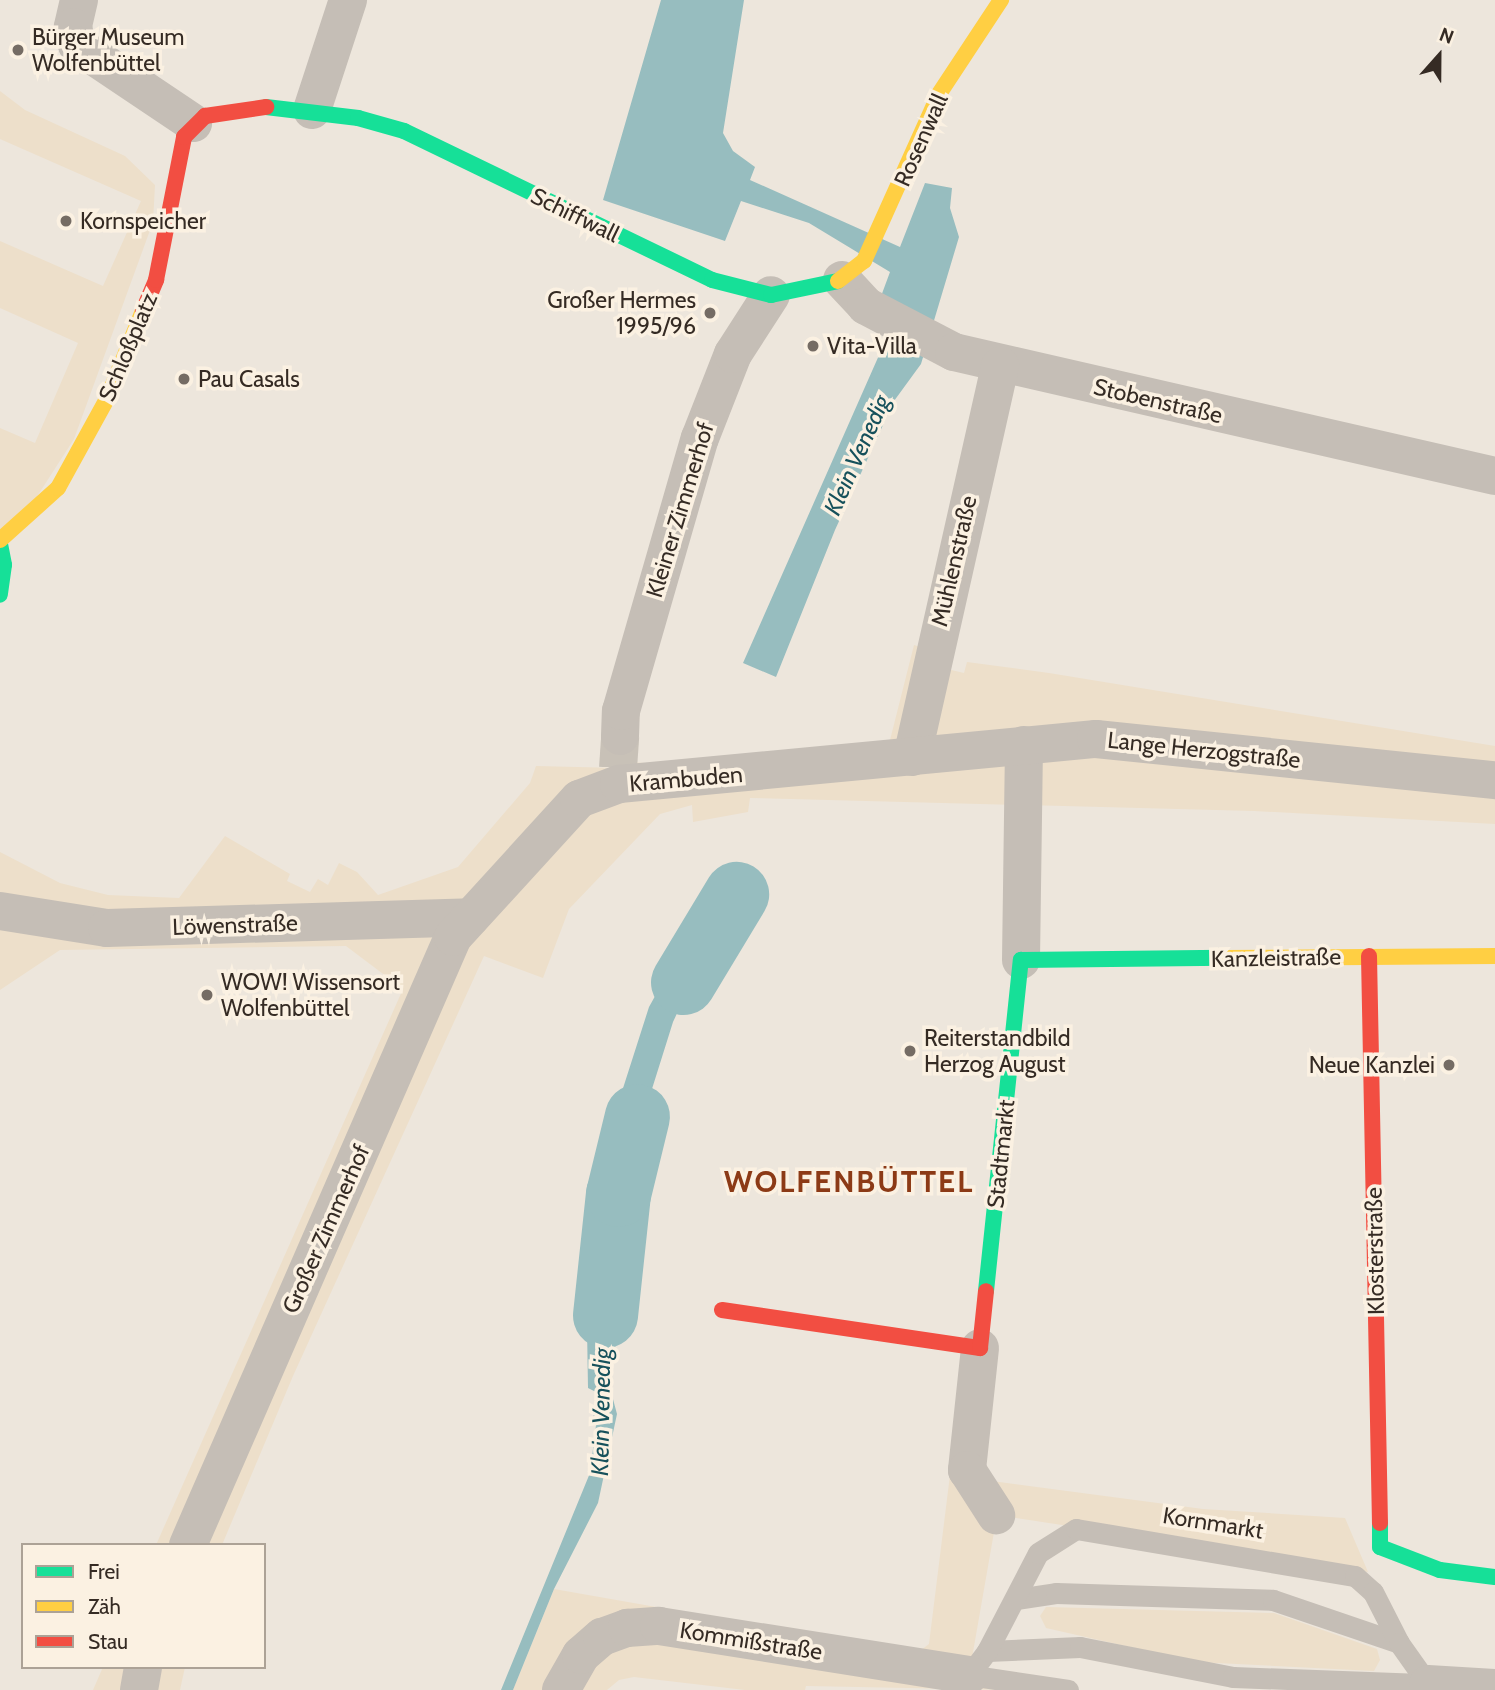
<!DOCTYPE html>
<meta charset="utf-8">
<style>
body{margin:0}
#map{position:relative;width:1495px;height:1690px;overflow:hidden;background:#ede6dc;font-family:Cabin,sans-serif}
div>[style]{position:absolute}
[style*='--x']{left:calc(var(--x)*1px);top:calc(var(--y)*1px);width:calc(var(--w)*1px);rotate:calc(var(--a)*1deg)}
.plaza>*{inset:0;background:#eddfca}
.water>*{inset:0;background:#97bdbf}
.river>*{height:65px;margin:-32.5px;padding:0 32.5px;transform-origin:32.5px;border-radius:32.5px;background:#97bdbf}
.street-tunnel>*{height:38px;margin-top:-19px;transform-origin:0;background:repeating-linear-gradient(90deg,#c8c1b7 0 38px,transparent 0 57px)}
.lane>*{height:21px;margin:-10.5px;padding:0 10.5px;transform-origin:10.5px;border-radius:10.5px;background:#c5beb6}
.street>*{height:38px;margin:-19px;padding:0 19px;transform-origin:19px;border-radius:19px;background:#c5beb6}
.fast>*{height:16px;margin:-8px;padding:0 8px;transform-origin:8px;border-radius:8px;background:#16e098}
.slow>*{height:16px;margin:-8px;padding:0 8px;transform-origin:8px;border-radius:8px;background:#ffcf43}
.jam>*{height:16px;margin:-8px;padding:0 8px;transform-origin:8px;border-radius:8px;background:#f24e42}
.dots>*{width:19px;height:19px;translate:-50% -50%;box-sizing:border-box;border:4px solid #fbf1e2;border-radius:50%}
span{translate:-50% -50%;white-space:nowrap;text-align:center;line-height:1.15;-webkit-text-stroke:7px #fbf1e2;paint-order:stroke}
.poi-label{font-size:23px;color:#352b24}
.left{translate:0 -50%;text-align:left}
.right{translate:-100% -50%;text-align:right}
.street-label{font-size:23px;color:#352b24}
.water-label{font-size:24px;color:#16515b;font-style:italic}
.district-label{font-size:30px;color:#8c3a16;font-weight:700;letter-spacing:2px}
.legend{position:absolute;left:21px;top:1543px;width:245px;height:126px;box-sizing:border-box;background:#fbf1e2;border:2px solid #aca296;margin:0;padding:9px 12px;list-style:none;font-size:21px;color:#352b24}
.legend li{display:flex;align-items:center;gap:14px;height:35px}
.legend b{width:35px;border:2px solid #aca296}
.north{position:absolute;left:1404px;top:21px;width:70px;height:70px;-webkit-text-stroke:5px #fbf1e2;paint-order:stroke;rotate:21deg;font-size:19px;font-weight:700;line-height:28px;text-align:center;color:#352b24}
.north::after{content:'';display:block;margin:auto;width:24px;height:32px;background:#352b24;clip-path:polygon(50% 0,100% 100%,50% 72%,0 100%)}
</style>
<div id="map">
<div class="plaza">
<i style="clip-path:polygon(0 91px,25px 110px,125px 156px,155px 185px,153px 222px,74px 439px,0 554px,0 428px,35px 443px,78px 343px,0 308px,0 241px,103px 286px,141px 201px,0 139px)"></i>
<i style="clip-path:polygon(914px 645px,933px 651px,947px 669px,964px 673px,967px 662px,1049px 673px,1495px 746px,1495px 824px,1254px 811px,750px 798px,748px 812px,693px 822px,692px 805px,660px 814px,569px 909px,543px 978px,484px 956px,293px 1376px,222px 1545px,156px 1545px,403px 989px,346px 946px,60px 950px,0 990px,0 852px,60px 883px,108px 895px,179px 898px,225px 836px,290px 874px,287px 881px,310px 892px,318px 879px,328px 885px,339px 863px,357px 872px,378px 895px,458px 867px,530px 783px,536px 766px,618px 768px,630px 762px,675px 765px,888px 748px)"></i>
<i style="clip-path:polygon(951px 1467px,977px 1479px,1203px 1509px,1345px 1518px,1368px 1572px,997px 1515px,969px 1675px,1011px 1690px,806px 1686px,805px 1690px,745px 1690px,634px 1677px,619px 1680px,607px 1690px,513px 1690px,554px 1589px,917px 1653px,929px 1644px)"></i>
<i style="clip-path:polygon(1046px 1607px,1274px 1613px,1377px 1649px,1380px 1660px,1374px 1671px,1196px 1662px,1046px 1628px,1040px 1616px)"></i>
<i style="clip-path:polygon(103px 1667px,185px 1667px,180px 1690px,93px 1690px)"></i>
</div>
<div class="water">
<i style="clip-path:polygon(661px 0,744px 0,723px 133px,733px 151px,755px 167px,750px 180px,900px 247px,925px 183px,952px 188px,950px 208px,959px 237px,921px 364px,894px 401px,835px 530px,776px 677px,743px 663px,899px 310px,880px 299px,890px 272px,809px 223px,741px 201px,725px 241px,603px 200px)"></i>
<i style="clip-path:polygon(742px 873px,673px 1022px,614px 1210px,619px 1316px,610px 1388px,617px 1414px,598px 1503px,554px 1589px,513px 1690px,501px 1690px,590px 1473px,596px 1425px,592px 1423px,598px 1393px,588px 1388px,585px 1207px,649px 1007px,721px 877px)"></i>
</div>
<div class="river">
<i style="--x:683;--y:982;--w:103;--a:-58.9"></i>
<i style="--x:605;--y:1315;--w:122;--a:-83.9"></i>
<i style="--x:618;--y:1194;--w:80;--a:-76.3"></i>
</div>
<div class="street-tunnel">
<i style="--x:618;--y:768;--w:32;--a:-86"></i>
</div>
<div class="lane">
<i style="--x:1016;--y:1599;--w:40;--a:-8.5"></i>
<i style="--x:1056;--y:1593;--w:217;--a:1.8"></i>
<i style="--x:1273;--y:1600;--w:133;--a:18.8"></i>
<i style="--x:987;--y:1651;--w:93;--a:-2.5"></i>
<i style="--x:1080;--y:1647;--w:156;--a:11.1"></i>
<i style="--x:1233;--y:1677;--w:195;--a:2.1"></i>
<i style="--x:1068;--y:1690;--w:100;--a:-171.4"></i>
<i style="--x:969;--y:1675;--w:30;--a:-53"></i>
<i style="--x:987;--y:1651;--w:110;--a:-62.5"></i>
<i style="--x:1038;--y:1553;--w:45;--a:-32.3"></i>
<i style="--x:1076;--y:1529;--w:283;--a:9.6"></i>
<i style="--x:1355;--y:1576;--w:24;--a:42"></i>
<i style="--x:1373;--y:1592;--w:57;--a:63"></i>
<i style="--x:1399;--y:1643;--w:50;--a:54.7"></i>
</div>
<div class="street">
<i style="--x:79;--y:0;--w:28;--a:103"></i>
<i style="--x:73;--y:27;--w:18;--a:77"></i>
<i style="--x:77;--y:45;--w:140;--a:33.9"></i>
<i style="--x:312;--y:110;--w:116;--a:-71.9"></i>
<i style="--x:842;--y:280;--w:35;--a:47"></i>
<i style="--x:866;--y:306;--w:99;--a:27.6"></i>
<i style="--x:954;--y:352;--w:555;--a:12.91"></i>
<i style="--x:620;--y:736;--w:25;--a:-88"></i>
<i style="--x:621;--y:711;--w:284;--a:-73.9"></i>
<i style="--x:700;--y:438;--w:90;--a:-68.6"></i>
<i style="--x:733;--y:354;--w:70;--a:-57.2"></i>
<i style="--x:912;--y:757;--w:401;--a:-77.3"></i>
<i style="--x:0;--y:911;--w:108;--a:9"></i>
<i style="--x:107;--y:928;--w:364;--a:-1.7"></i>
<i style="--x:1021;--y:960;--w:215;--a:-89.2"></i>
<i style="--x:980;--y:1348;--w:123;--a:96.1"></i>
<i style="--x:967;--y:1470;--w:54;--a:57.2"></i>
<i style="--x:188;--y:1545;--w:663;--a:-66.45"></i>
<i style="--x:453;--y:937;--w:187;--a:-47.6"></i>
<i style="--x:579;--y:799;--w:43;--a:-20.6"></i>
<i style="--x:619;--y:784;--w:479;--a:-5.4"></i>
<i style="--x:1096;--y:739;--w:401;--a:5.9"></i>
<i style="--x:1428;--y:1684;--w:67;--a:3.4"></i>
<i style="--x:139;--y:1690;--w:23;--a:-80"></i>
<i style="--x:561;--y:1690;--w:40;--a:-60.3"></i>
<i style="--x:581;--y:1655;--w:28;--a:-41"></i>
<i style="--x:602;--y:1637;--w:27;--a:-20"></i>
<i style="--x:627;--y:1628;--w:32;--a:-4"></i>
<i style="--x:659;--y:1626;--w:314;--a:9"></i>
</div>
<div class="fast">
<i style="--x:266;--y:107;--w:93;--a:6.8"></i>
<i style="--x:358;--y:118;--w:48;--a:15.8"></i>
<i style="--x:404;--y:131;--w:342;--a:25.8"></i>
<i style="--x:712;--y:280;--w:61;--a:14.3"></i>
<i style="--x:771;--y:295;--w:68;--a:-11.8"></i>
<i style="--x:0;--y:544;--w:21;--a:79"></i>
<i style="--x:4;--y:565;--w:30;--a:98"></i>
<i style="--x:986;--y:1291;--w:333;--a:-84"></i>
<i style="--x:1021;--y:960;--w:203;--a:-0.6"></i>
<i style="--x:1380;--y:1523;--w:24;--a:90"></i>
<i style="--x:1380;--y:1547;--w:64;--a:21"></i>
<i style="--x:1440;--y:1570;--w:55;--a:7.3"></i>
</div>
<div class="slow">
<i style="--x:838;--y:281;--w:33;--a:-38"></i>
<i style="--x:864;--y:261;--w:183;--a:-65.8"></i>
<i style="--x:939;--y:94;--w:113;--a:-56.6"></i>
<i style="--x:0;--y:540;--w:78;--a:-41.9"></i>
<i style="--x:58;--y:488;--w:104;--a:-61.2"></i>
<i style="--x:108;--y:397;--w:93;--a:-67.9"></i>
<i style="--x:1224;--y:958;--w:271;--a:-0.4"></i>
</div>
<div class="jam">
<i style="--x:143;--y:311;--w:34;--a:-67"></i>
<i style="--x:156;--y:280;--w:146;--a:-78.9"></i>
<i style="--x:184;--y:137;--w:30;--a:-45"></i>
<i style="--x:205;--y:116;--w:62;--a:-8.4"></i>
<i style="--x:1369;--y:956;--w:567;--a:88.89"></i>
<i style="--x:722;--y:1310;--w:261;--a:8.4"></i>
<i style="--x:980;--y:1348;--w:57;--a:-84"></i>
</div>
<div class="dots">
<i style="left:18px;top:50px;background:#756c64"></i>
<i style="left:66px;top:221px;background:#756c64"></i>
<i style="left:710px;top:313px;background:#756c64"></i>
<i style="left:813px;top:346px;background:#756c64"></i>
<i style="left:184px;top:379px;background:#756c64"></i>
<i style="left:207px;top:995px;background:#756c64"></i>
<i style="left:910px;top:1051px;background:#756c64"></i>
<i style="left:1449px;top:1065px;background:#756c64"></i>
</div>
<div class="poi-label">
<span class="left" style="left:32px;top:50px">Bürger Museum<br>Wolfenbüttel</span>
<span class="left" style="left:80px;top:221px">Kornspeicher</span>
<span class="right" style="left:696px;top:313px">Großer Hermes<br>1995/96</span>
<span class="left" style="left:827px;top:346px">Vita-Villa</span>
<span class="left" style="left:198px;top:379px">Pau Casals</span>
<span class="left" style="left:221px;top:995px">WOW! Wissensort<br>Wolfenbüttel</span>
<span class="left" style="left:924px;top:1051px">Reiterstandbild<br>Herzog August</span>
<span class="right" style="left:1435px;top:1065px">Neue Kanzlei</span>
</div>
<div class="street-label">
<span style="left:921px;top:140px;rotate:-66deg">Rosenwall</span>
<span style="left:575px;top:215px;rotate:26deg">Schiffwall</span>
<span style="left:128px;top:347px;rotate:-67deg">Schloßplatz</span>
<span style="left:1158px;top:401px;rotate:13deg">Stobenstraße</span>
<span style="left:680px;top:510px;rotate:-73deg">Kleiner Zimmerhof</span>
<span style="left:954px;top:561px;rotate:-77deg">Mühlenstraße</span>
<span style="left:1204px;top:750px;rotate:6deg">Lange Herzogstraße</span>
<span style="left:686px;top:779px;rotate:-5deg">Krambuden</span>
<span style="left:235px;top:925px;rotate:-2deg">Löwenstraße</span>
<span style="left:1276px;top:958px;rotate:-1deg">Kanzleistraße</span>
<span style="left:1001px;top:1154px;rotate:-84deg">Stadtmarkt</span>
<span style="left:326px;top:1229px;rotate:-66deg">Großer Zimmerhof</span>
<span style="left:1375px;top:1251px;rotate:-91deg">Klosterstraße</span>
<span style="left:1213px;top:1523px;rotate:9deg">Kornmarkt</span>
<span style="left:751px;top:1641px;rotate:9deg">Kommißstraße</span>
</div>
<div class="water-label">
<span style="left:857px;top:455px;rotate:-66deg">Klein Venedig</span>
<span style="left:601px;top:1412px;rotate:-89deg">Klein Venedig</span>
</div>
<div class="district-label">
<span style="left:849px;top:1182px">WOLFENBÜTTEL</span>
</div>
<ul class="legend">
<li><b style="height:9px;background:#16e098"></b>Frei</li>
<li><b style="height:9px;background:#ffcf43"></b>Zäh</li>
<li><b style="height:9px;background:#f24e42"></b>Stau</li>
</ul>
<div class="north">N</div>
</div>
